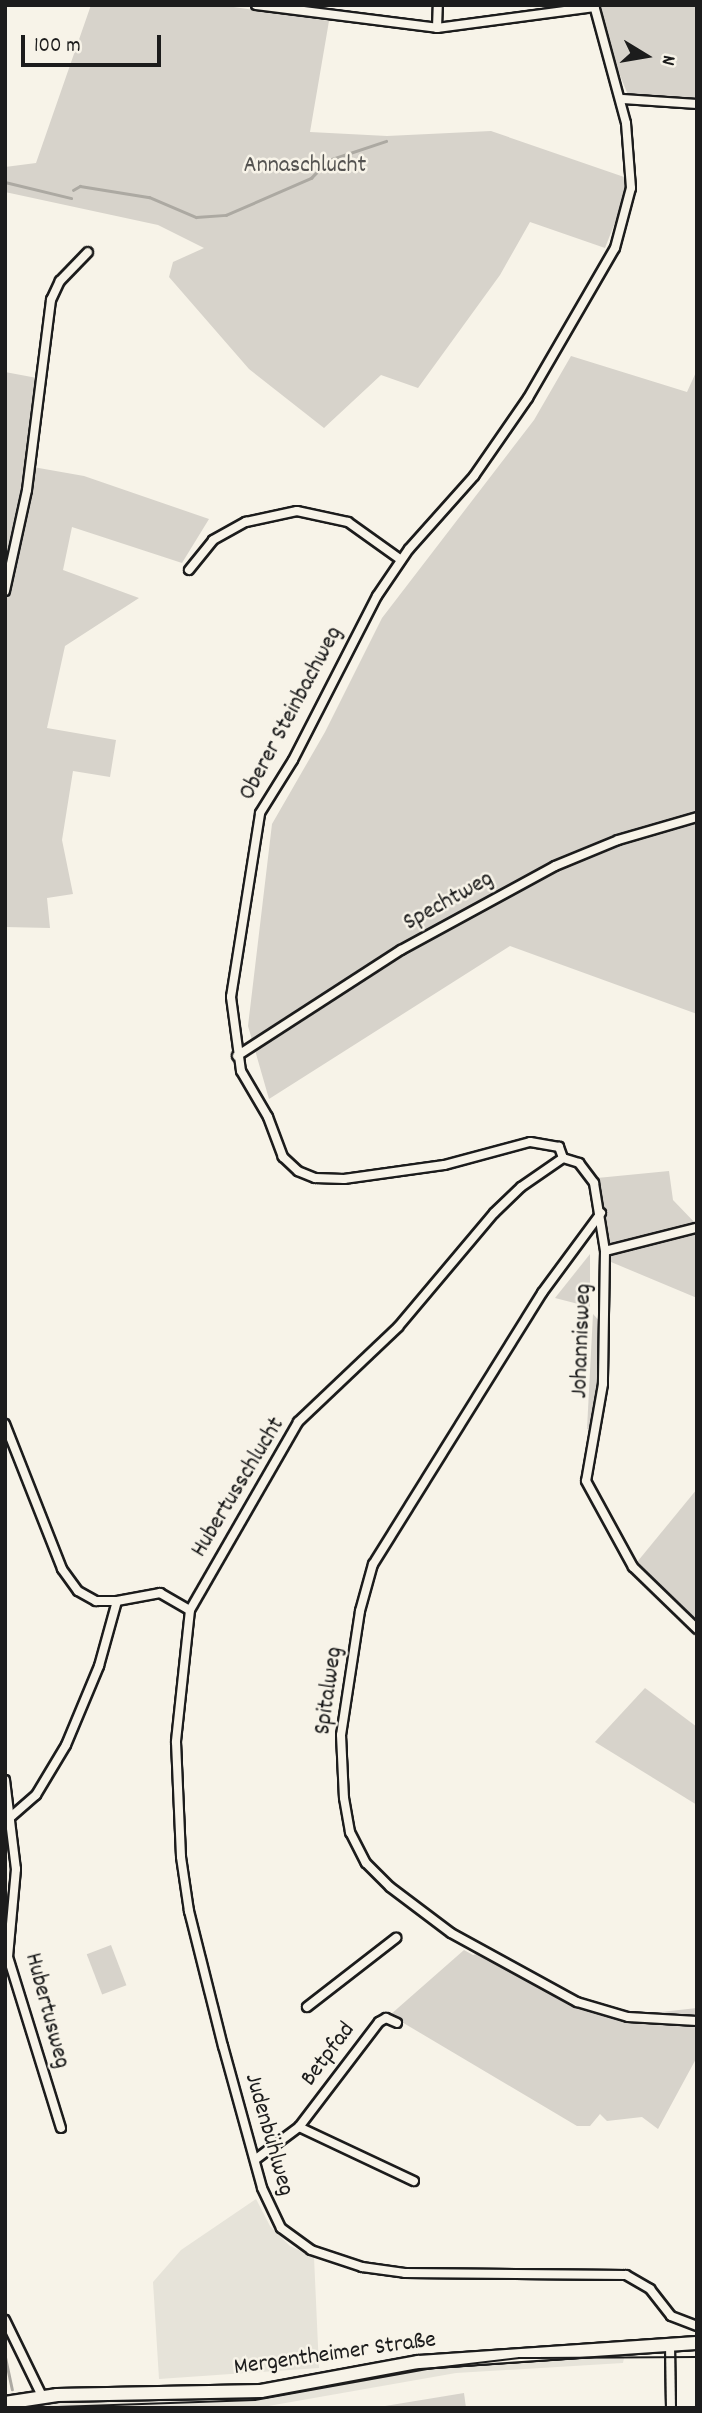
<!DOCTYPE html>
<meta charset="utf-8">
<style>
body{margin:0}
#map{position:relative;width:702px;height:2413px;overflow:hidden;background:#f7f3e8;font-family:Dekko,sans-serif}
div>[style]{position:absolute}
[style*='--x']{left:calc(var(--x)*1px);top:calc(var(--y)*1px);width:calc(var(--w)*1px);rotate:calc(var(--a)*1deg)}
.built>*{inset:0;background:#e6e3d9}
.green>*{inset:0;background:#d7d3cb;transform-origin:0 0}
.stream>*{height:2.5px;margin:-1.25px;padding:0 1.25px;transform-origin:1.25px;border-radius:1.25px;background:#aca9a2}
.roads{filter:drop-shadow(2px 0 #1c1c1c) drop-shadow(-2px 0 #1c1c1c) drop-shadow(0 2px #1c1c1c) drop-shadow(0 -2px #1c1c1c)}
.street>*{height:8px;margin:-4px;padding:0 4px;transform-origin:4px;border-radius:4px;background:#f7f3e8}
.secondary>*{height:12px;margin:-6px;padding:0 6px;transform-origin:6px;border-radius:6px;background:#f7f3e8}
.tram>*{height:2px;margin:-1px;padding:0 1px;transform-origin:1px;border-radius:1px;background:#1c1c1c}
span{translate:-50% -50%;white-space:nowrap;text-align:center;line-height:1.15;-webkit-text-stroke:5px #f7f3e8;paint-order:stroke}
.park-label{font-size:24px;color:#545351}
.street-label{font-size:24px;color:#1c1c1c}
.frame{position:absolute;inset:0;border:7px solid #1c1c1c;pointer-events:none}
.north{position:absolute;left:611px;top:21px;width:70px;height:70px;-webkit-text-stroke:5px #f7f3e8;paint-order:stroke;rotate:101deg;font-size:19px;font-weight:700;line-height:28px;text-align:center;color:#1c1c1c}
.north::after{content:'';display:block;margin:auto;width:24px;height:32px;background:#1c1c1c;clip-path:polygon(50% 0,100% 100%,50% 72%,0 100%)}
.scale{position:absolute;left:21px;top:35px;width:140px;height:32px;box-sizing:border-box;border:4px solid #1c1c1c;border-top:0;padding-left:9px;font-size:21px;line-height:24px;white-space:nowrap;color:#1c1c1c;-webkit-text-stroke:5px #f7f3e8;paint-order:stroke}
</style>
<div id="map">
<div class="built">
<i style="clip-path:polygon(256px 2199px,270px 2226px,290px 2246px,314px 2257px,319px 2368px,159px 2379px,153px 2282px,181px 2250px)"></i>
<i style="clip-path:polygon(625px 2353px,623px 2363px,456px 2373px,257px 2408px,18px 2408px,86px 2400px,222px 2399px,427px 2365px)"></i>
</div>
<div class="green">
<i style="clip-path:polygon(91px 5px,220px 5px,329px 21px,310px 132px,387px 136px,491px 131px,627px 178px,625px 197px,605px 248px,530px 222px,500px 275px,418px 388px,381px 375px,324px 428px,249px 369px,169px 277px,173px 262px,204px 248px,158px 225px,5px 192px,5px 167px,36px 163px)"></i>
<i style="clip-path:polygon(599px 5px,697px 5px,697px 99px,628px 95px,610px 51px)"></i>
<i style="clip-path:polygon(571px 356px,687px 392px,697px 370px,697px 1014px,510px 946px,269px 1099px,248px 1026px,272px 824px,325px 732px,382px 618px,534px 420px)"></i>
<i style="clip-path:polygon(5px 372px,37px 378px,33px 467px,84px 476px,209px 519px,182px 563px,72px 527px,63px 570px,139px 598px,65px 646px,47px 728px,116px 740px,110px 777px,73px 771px,62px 840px,73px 894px,47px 898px,50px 928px,5px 927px)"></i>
<i style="clip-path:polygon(669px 1171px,673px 1200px,697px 1225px,697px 1298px,611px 1262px,597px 1178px)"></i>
<i style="clip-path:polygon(590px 1254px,590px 1307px,555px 1298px)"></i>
<i style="clip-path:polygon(593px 1314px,603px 1325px,603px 1384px,594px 1431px,587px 1429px)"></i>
<i style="clip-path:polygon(697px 1489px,697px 1629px,633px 1567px)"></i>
<i style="clip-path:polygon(645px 1688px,697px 1727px,697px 1805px,595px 1742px)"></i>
<i style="left:111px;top:1945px;width:43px;height:26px;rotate:69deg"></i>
<i style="clip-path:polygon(464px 1950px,473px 1955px,483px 1952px,577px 2002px,634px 2015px,697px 2008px,697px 2057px,658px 2129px,642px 2117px,607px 2121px,600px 2114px,590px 2126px,577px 2126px,390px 2015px)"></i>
<i style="clip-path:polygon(464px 2393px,466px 2408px,373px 2408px)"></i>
</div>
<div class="stream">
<i style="--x:5;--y:182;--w:68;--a:13.6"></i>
<i style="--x:73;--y:190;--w:8;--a:-30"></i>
<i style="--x:80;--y:186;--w:70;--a:9.1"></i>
<i style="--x:149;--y:197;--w:51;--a:23.1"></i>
<i style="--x:196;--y:217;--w:30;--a:-4"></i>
<i style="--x:226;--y:215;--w:93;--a:-23.5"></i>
<i style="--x:311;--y:178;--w:25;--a:-45"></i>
<i style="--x:329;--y:160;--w:60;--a:-18.4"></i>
<i style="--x:5;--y:2355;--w:35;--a:78"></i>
</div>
<div class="roads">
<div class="street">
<i style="--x:256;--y:5;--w:182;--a:7.2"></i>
<i style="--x:437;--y:28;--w:159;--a:-7.6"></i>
<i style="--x:437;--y:28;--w:23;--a:-88"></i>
<i style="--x:623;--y:99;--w:74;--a:3.9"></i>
<i style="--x:189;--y:570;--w:38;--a:-51"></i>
<i style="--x:213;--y:540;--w:38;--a:-29"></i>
<i style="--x:246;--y:522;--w:52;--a:-12.2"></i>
<i style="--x:297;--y:511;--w:52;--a:12.2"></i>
<i style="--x:348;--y:522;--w:65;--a:35.6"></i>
<i style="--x:5;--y:591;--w:103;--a:-77.7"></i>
<i style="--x:27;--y:490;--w:192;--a:-82.8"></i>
<i style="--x:51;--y:300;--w:21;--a:-65"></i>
<i style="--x:60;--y:281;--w:40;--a:-46"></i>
<i style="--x:237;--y:1056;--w:195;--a:-32.9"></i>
<i style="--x:401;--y:950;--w:175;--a:-28.6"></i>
<i style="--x:555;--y:866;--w:68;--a:-22.4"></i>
<i style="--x:618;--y:840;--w:82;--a:-16.2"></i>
<i style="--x:563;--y:1158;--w:12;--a:-110"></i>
<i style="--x:559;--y:1147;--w:29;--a:-170"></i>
<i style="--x:530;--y:1142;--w:89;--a:165"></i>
<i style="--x:444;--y:1165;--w:101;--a:172"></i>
<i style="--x:344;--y:1179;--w:29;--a:-178"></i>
<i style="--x:315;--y:1178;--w:18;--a:-158"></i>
<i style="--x:298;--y:1171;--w:21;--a:-137"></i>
<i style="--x:283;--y:1157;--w:43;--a:-110.6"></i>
<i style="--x:268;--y:1117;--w:53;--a:-120.4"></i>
<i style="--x:241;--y:1071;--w:75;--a:-97.7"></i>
<i style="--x:231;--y:997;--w:186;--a:-81"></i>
<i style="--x:260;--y:813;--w:62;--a:-58.1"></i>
<i style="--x:293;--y:760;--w:184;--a:-62.9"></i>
<i style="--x:377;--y:596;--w:57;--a:-55.8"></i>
<i style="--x:409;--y:549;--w:98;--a:-48.3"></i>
<i style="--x:474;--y:476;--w:95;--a:-55.3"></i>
<i style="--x:528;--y:398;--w:173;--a:-59.9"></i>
<i style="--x:615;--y:248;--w:62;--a:-75.1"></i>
<i style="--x:631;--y:188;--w:65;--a:-94.4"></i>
<i style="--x:626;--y:123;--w:122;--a:-105.2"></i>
<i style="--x:563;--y:1158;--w:17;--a:17"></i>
<i style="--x:579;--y:1163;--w:25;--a:53"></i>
<i style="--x:594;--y:1183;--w:69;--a:80.8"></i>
<i style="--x:605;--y:1251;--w:133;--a:90.9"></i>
<i style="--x:603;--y:1384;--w:98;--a:99.9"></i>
<i style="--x:586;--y:1481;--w:98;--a:61.3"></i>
<i style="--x:633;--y:1567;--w:89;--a:44.1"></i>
<i style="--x:601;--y:1213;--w:99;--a:126.4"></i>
<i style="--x:542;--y:1293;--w:319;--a:121.9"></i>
<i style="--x:373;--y:1564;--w:49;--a:105.5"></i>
<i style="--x:360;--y:1611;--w:125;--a:98.7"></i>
<i style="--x:341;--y:1735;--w:63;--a:87.3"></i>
<i style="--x:344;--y:1798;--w:35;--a:80"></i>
<i style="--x:350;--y:1832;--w:35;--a:63"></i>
<i style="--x:366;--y:1863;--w:34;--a:45"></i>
<i style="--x:390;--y:1887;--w:76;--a:37"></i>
<i style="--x:451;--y:1933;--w:144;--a:28.7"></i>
<i style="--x:577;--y:2002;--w:53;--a:16.4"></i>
<i style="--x:628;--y:2017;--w:69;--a:3.3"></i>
<i style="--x:605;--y:1251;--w:94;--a:-14.2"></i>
<i style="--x:5;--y:1424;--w:156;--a:68.5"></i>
<i style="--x:62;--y:1569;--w:27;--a:54"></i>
<i style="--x:78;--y:1591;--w:21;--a:29"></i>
<i style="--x:96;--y:1601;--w:21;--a:0"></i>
<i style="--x:190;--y:1610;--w:133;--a:96.1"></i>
<i style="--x:176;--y:1742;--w:115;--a:87.5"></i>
<i style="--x:181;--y:1857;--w:55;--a:81.6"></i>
<i style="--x:189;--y:1911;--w:139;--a:75.9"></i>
<i style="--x:223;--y:2046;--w:147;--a:74.6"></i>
<i style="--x:262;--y:2188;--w:44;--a:64.6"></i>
<i style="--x:281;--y:2228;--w:37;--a:36"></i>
<i style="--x:311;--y:2250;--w:54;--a:18.4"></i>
<i style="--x:362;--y:2267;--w:43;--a:7.9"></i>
<i style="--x:405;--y:2273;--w:221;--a:0.5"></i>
<i style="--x:626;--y:2275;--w:28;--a:30"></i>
<i style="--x:650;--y:2289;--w:34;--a:52"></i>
<i style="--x:671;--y:2316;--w:28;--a:21"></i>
<i style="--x:5;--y:1780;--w:90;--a:83"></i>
<i style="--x:16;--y:1869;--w:88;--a:95.2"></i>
<i style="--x:8;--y:1957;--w:179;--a:72.8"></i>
<i style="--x:5;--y:1822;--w:41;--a:-41.1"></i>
<i style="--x:36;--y:1795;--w:58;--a:-59"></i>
<i style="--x:66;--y:1745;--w:86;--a:-67.3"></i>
<i style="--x:99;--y:1666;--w:67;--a:-74.5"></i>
<i style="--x:117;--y:1601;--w:44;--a:-10.5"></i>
<i style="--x:160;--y:1593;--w:34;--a:30"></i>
<i style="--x:190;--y:1610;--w:217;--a:-60.1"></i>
<i style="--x:298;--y:1422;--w:138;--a:-43.5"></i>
<i style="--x:398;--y:1327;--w:149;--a:-49.9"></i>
<i style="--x:494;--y:1213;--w:37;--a:-44"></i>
<i style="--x:521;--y:1187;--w:51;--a:-34.6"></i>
<i style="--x:307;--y:2007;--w:113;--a:-37.8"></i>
<i style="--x:299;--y:2127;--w:127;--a:25.2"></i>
<i style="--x:256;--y:2159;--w:54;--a:-36.7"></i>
<i style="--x:299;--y:2127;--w:132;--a:-52.7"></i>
<i style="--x:379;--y:2022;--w:8;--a:-30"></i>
<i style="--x:386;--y:2018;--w:12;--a:24"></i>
<i style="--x:5;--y:2320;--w:85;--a:64"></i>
<i style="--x:670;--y:2345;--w:63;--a:89.1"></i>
</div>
<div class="secondary">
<i style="--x:5;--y:2403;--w:53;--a:-8.7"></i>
<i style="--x:57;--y:2395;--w:204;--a:-1.1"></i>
<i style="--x:261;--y:2391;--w:160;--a:-10.5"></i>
<i style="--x:418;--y:2362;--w:280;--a:-3.9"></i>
</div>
</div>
<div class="tram">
<i style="--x:29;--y:2408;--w:226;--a:-2"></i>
<i style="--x:255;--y:2400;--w:175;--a:-10.2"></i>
<i style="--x:427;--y:2369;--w:93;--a:-6.8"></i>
<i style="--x:519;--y:2358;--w:178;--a:-0.3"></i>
</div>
<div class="park-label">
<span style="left:305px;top:167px">Annaschlucht</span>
</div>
<div class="street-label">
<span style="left:292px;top:714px;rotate:-62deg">Oberer Steinbachweg</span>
<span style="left:449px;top:902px;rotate:-29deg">Spechtweg</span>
<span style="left:583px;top:1341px;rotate:-88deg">Johannisweg</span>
<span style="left:239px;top:1488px;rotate:-59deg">Hubertusschlucht</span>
<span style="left:330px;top:1691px;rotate:-82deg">Spitalweg</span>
<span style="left:46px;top:2011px;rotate:75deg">Hubertusweg</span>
<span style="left:329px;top:2055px;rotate:-53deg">Betpfad</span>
<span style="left:268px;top:2135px;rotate:74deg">Judenbühlweg</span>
<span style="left:335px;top:2355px;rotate:-8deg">Mergentheimer Straße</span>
</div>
<div class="frame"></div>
<div class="north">N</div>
<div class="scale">100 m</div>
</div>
